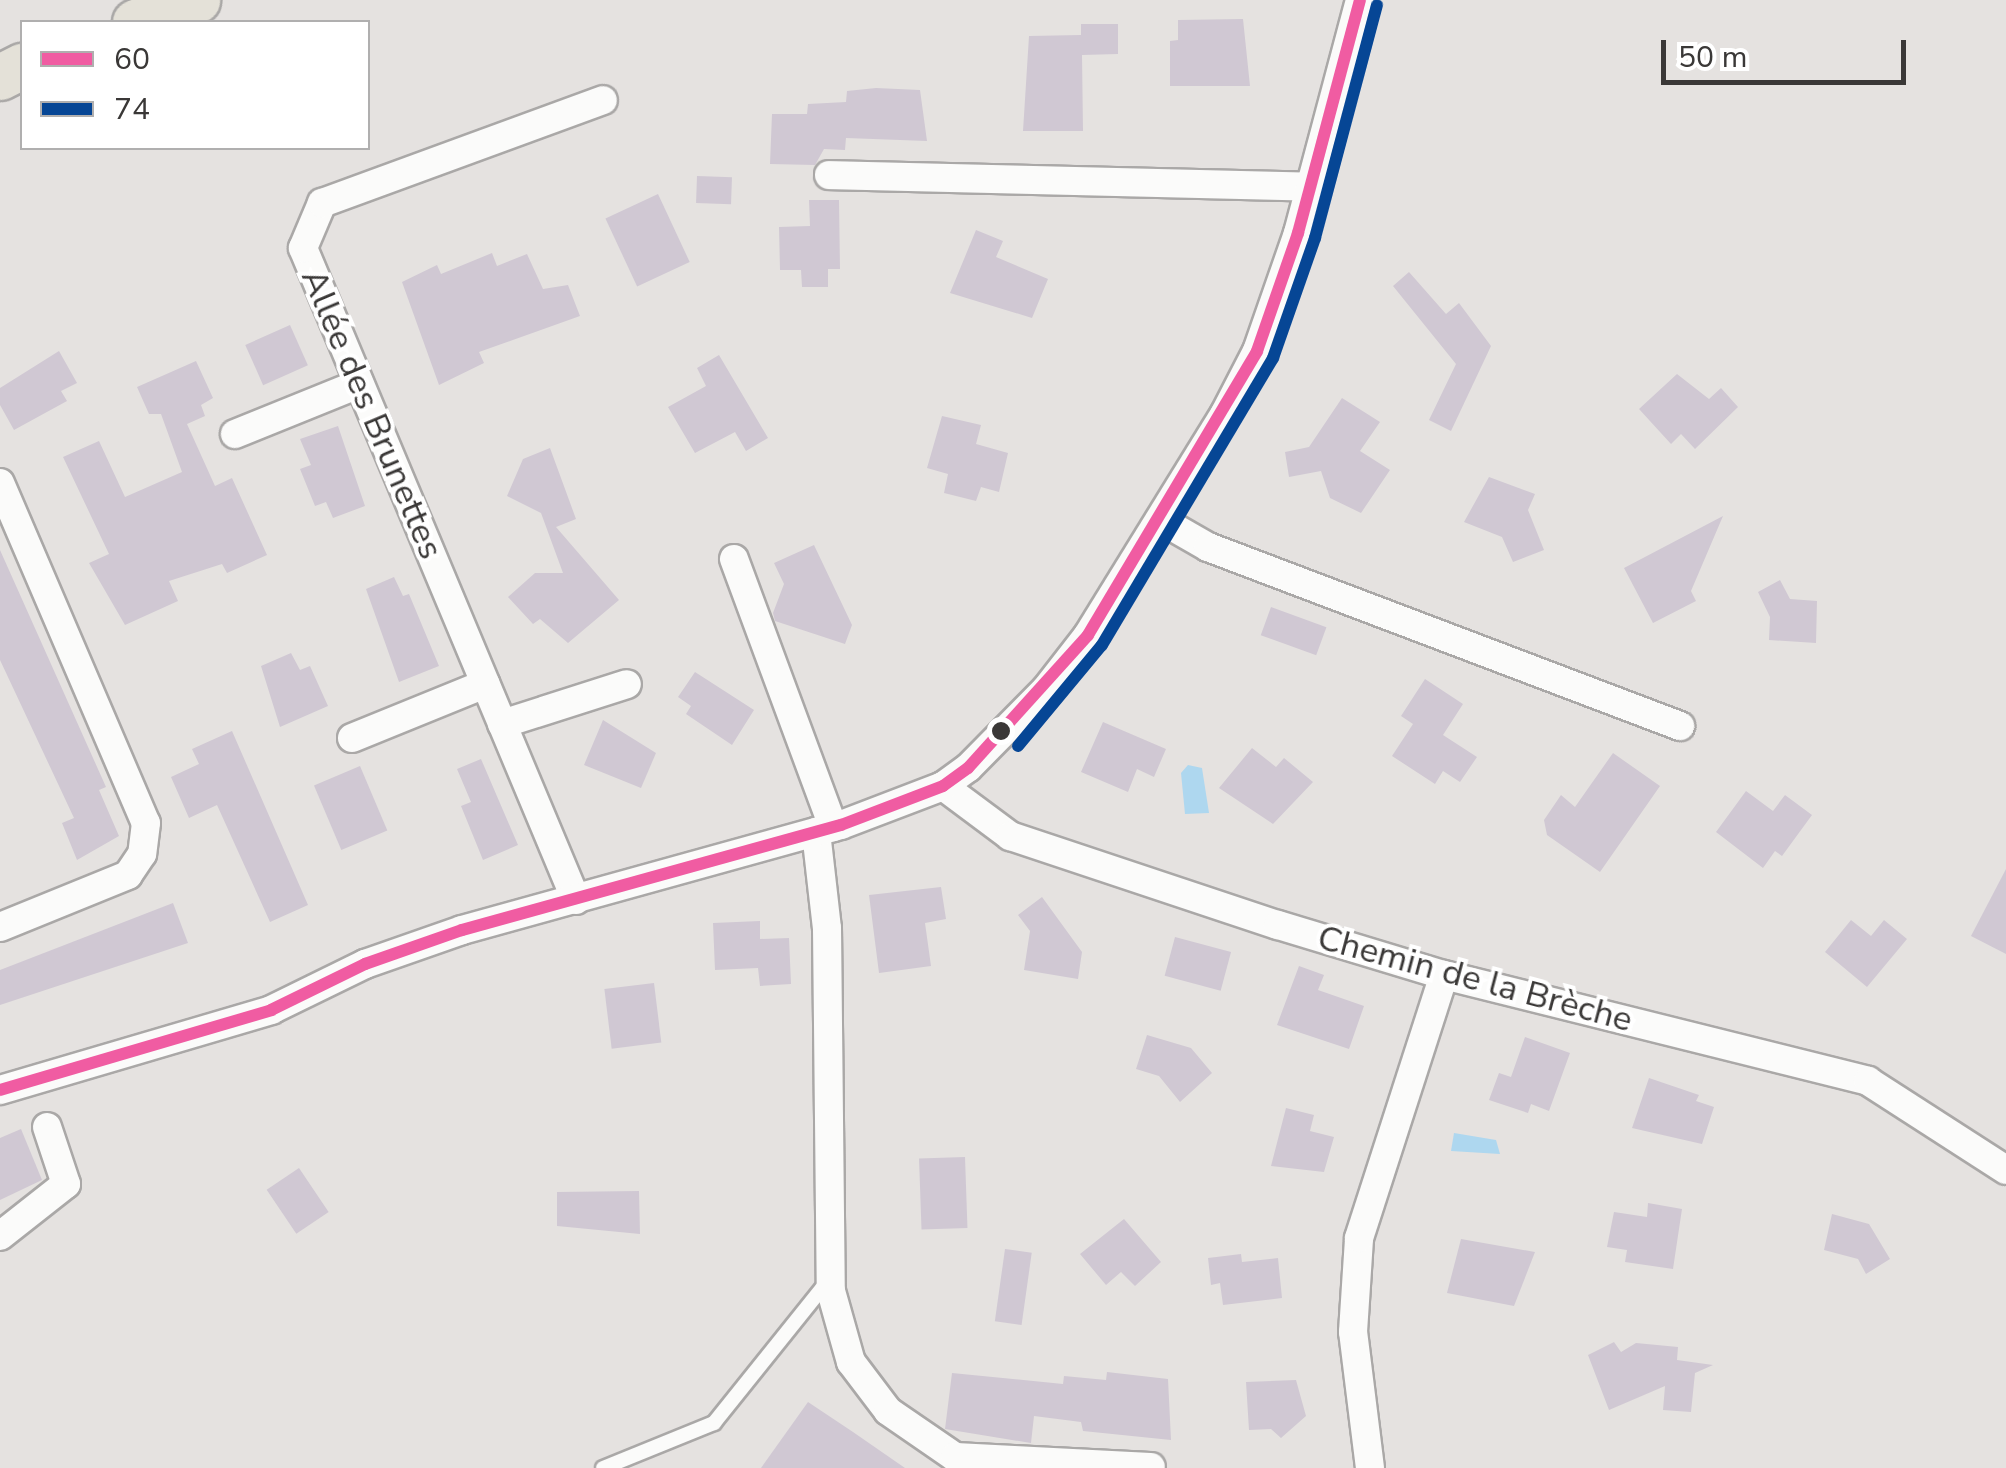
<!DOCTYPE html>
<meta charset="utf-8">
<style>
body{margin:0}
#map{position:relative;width:2006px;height:1468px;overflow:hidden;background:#e5e2e0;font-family:"Nunito Sans",sans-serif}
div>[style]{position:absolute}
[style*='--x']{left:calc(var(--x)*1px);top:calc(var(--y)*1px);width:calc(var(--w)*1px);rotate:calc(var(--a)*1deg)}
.water>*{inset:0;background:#aed7ef}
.building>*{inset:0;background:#d0c8d3;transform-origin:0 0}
.roads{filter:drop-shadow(2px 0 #aaa8a7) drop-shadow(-2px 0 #aaa8a7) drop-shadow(0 2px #aaa8a7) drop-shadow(0 -2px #aaa8a7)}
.lane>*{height:14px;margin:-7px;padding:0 7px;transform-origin:7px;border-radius:7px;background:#fbfbfa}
.street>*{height:28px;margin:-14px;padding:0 14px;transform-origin:14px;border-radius:14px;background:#fbfbfa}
.primary>*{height:45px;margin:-22.5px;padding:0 22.5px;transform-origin:22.5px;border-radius:22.5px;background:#e4e1d8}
.bus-1>*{height:12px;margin:-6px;padding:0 6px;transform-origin:6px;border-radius:6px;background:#f05ca2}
.bus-2>*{height:12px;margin:-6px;padding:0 6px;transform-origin:6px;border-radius:6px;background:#064695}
.dots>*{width:28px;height:28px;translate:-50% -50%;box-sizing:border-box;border:5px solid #fff;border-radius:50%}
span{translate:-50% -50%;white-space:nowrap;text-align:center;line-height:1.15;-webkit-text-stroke:8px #fff;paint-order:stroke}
.street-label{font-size:35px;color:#3a3837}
.legend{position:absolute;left:20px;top:20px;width:350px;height:130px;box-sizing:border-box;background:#fff;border:2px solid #b0afaf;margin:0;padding:12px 18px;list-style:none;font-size:30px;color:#3a3837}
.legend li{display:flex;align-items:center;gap:20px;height:50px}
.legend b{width:50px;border:2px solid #b0afaf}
.scale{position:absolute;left:1661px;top:40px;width:245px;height:45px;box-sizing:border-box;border:5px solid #3a3837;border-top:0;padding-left:12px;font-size:30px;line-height:35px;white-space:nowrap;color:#3a3837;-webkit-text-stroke:8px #fff;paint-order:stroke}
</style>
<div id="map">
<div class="water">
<i style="clip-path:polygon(1188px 765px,1202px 768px,1209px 813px,1185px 814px,1181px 773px)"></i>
<i style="clip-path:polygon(1454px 1133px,1496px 1140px,1500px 1154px,1451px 1151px)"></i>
</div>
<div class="building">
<i style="clip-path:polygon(1243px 19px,1250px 86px,1170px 86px,1170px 41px,1178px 40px,1178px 20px)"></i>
<i style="clip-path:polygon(1081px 24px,1118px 24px,1118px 54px,1082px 55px,1083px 131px,1023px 131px,1029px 36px,1081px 35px)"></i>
<i style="clip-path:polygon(876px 88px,920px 90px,927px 141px,846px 138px,845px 150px,824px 149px,815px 165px,770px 164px,772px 114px,807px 114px,808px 104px,846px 102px,847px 91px)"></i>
<i style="left:697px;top:176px;width:35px;height:27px;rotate:2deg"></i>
<i style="left:658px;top:194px;width:75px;height:58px;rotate:65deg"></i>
<i style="clip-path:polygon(809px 200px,839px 200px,840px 269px,828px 269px,828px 287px,802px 287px,801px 270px,780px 270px,779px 227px,810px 226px)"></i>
<i style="clip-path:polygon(976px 230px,1003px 241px,996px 257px,1048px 279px,1032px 318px,950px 293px)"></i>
<i style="clip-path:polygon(492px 253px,497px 266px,527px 254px,543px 289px,568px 285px,580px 316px,479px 352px,484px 363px,439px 385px,402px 282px,437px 265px,441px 274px)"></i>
<i style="clip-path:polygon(1409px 272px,1446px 314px,1459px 303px,1491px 346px,1451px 431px,1429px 420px,1456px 364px,1393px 286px)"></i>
<i style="left:290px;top:325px;width:44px;height:49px;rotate:66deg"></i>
<i style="clip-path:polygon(59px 351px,77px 383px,61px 391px,67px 401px,14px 430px,0 405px,0 388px)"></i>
<i style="clip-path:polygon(719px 355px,768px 438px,746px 451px,735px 432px,695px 453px,668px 407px,706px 386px,697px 368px)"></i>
<i style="clip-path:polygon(196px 361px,213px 398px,201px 405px,205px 416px,187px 424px,215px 486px,232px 478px,267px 555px,227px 573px,222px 564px,169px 581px,178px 601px,125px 625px,89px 563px,109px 554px,63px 457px,99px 441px,125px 497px,182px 472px,161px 414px,149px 414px,137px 387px)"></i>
<i style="clip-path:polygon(1677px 374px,1709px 399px,1721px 388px,1738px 407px,1695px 449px,1681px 434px,1671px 444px,1639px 409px)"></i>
<i style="clip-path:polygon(1342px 398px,1380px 422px,1360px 451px,1390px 470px,1361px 513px,1330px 498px,1321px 471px,1289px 477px,1285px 452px,1309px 447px)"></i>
<i style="clip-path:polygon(942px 416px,981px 425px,976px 444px,1008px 453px,999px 492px,981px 487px,976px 501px,944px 493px,948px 474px,927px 468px)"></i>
<i style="clip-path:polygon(338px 426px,365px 506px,333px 518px,326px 502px,315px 506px,300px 469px,311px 465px,300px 439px)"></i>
<i style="clip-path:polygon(550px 448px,576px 519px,556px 527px,619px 600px,568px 643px,540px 619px,533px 624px,508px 597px,535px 573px,563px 573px,541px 513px,507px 496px,523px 459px)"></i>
<i style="clip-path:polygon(1489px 477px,1535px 494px,1528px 510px,1544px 550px,1513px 562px,1502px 537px,1464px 522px)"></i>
<i style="clip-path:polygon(1723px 516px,1691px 591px,1696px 601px,1653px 623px,1624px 568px)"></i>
<i style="clip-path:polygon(814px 545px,852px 625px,845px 644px,775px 621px,773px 613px,784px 584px,774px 563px)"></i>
<i style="clip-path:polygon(0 550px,106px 787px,99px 790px,119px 836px,77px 860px,62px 823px,74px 818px,0 660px)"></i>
<i style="clip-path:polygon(394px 577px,403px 596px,409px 594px,439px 666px,399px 682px,366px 589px)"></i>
<i style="clip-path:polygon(1780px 580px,1790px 599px,1817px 601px,1816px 643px,1769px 640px,1770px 617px,1758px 592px)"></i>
<i style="left:1271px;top:607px;width:59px;height:30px;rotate:20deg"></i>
<i style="clip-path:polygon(291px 653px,300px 670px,310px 666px,328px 706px,280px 727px,261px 666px)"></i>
<i style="clip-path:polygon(695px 672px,754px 710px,732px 745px,686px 714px,691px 706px,678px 697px)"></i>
<i style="clip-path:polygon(1425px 679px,1463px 704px,1443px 735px,1477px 757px,1460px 782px,1443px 771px,1435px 784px,1392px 756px,1413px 724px,1401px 716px)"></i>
<i style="clip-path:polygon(603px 720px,656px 753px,641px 788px,584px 765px)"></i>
<i style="clip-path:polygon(1103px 722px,1166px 749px,1154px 777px,1137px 769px,1128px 792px,1081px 772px)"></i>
<i style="clip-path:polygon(232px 731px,308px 905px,270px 922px,217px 805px,189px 818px,171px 777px,199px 764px,192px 749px)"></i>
<i style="clip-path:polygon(1252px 748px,1276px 767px,1284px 758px,1313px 782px,1273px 824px,1219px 788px)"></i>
<i style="clip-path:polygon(1613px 753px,1660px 786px,1600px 872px,1547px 835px,1544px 820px,1561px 795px,1575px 807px)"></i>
<i style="clip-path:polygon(481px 759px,518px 845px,483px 860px,461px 806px,471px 802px,457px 769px)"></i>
<i style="left:360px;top:766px;width:70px;height:50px;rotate:67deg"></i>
<i style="clip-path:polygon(1746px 791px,1773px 811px,1785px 795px,1812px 815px,1782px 856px,1775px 851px,1763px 868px,1716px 832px)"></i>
<i style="clip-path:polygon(2006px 869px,2006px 954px,1971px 936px)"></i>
<i style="clip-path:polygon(941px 887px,946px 919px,925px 923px,931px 966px,879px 973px,869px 895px)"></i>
<i style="clip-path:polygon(1042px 897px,1082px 952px,1078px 979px,1024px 970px,1030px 931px,1018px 915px)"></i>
<i style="clip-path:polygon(173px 903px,188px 943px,0 1005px,0 970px)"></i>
<i style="clip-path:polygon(1851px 920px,1871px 936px,1884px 920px,1907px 939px,1867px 987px,1825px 952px)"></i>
<i style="clip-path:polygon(760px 921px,760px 939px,789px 938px,791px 984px,760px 986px,758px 968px,715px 970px,713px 923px)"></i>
<i style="left:1175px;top:937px;width:58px;height:40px;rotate:15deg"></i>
<i style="clip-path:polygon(1299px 966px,1324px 975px,1318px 990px,1364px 1006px,1349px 1049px,1277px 1025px)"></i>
<i style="left:654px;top:983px;width:60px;height:50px;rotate:83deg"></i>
<i style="clip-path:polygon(1147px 1035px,1191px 1048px,1212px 1073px,1180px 1102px,1159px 1076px,1136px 1069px)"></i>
<i style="clip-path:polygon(1525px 1037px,1570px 1053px,1549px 1111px,1531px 1104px,1528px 1113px,1489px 1100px,1499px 1073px,1511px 1077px)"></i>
<i style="clip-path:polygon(1649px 1078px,1699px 1095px,1696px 1101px,1714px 1107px,1702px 1144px,1632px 1128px)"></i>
<i style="clip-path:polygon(1286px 1108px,1314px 1115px,1310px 1131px,1334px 1137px,1324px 1172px,1271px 1166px)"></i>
<i style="clip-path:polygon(21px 1129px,42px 1180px,0 1200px,0 1138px)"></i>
<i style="left:965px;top:1157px;width:71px;height:46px;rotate:88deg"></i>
<i style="left:299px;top:1168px;width:53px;height:39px;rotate:56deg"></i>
<i style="clip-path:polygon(639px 1191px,640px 1234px,557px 1226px,557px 1192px)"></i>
<i style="clip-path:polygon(1648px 1203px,1682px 1209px,1673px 1269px,1625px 1262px,1627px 1250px,1607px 1247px,1614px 1212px,1647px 1217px)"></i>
<i style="clip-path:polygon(1832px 1214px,1869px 1224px,1890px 1259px,1866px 1274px,1858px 1259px,1824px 1250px)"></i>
<i style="clip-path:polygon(1124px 1219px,1161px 1262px,1135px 1286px,1121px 1272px,1106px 1285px,1080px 1254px)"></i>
<i style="clip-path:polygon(1461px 1239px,1535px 1252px,1514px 1306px,1447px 1293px)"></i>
<i style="left:1005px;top:1249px;width:27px;height:73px;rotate:8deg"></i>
<i style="clip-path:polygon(1241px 1254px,1242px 1262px,1278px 1258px,1282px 1298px,1223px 1305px,1220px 1283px,1211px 1285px,1208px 1258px)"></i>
<i style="clip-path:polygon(1614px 1342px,1621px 1352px,1636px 1343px,1678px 1347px,1677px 1360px,1713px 1365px,1695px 1373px,1691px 1412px,1663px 1410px,1665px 1386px,1609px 1410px,1588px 1355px)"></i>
<i style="clip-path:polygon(1107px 1372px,1168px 1379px,1171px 1440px,1083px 1431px,1081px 1422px,1034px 1416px,1031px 1443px,945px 1429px,952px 1373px,1063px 1384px,1064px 1376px,1106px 1380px)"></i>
<i style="clip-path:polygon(1296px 1380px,1306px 1416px,1281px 1438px,1271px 1429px,1249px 1430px,1246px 1382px)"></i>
<i style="clip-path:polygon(808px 1402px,853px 1432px,905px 1468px,761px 1468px)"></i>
</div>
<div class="roads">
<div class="lane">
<i style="--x:603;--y:1468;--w:120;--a:-22.1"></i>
<i style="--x:714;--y:1423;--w:181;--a:-51.3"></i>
</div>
<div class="street">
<i style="--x:829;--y:175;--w:481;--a:1.4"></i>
<i style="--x:235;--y:434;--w:134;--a:-22"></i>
<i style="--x:0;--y:483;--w:370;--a:66.8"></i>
<i style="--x:146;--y:823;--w:31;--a:97"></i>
<i style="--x:142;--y:854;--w:25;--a:124"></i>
<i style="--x:128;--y:875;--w:138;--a:157.9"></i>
<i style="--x:1161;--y:520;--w:54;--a:29.9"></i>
<i style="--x:1208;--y:547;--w:505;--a:20.77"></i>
<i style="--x:734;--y:559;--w:286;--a:69.7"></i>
<i style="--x:502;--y:724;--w:131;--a:-17.7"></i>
<i style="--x:352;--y:738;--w:144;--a:-22.1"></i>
<i style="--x:943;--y:786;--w:84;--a:36.7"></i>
<i style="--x:1010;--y:836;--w:282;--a:18.4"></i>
<i style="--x:1278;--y:925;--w:173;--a:16.8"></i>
<i style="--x:1444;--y:975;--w:437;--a:14"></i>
<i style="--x:1868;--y:1081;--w:164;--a:32.8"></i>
<i style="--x:816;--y:832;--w:97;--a:83.5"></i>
<i style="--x:827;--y:928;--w:363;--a:89.4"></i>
<i style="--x:831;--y:1291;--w:74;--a:74.3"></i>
<i style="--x:851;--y:1362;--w:61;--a:52.9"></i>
<i style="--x:888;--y:1411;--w:81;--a:34.5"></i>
<i style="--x:955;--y:1457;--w:196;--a:2.9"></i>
<i style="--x:576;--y:900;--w:707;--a:-112.72"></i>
<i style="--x:303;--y:248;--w:49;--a:-67.1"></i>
<i style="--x:322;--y:203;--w:299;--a:-20.1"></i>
<i style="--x:0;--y:1090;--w:283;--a:-16.4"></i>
<i style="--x:271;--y:1010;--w:105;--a:-26.1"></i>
<i style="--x:365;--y:964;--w:103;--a:-19.3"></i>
<i style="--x:462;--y:930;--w:393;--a:-15.5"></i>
<i style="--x:841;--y:825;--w:109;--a:-20.9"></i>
<i style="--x:943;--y:786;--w:31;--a:-36"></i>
<i style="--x:968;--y:768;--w:111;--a:-45.4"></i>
<i style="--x:1046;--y:689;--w:68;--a:-52.1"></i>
<i style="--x:1088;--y:635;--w:259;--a:-58.3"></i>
<i style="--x:1224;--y:415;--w:72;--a:-62.7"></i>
<i style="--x:1257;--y:351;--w:125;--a:-70.8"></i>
<i style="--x:1298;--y:233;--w:241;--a:-75.1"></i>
<i style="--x:0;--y:1236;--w:84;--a:-38.2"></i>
<i style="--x:66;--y:1184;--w:60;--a:-108.4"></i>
<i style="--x:1370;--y:1468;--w:137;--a:-97.1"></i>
<i style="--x:1353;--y:1332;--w:94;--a:-86.3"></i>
<i style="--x:1359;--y:1238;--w:276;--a:-72.1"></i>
</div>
<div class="primary">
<i style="--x:135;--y:22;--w:66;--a:-19.5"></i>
<i style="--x:0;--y:77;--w:25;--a:-27"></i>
</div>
</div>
<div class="bus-1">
<i style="--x:0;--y:1090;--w:283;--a:-16.4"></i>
<i style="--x:271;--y:1010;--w:105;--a:-26.1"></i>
<i style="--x:365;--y:964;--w:103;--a:-19.3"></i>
<i style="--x:462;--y:930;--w:393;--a:-15.5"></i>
<i style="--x:841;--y:825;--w:109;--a:-20.9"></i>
<i style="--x:943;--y:786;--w:31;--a:-36"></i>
<i style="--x:968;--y:768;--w:179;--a:-47.9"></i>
<i style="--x:1088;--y:635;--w:330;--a:-59.2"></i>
<i style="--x:1257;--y:351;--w:125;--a:-70.8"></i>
<i style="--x:1298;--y:233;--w:241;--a:-75.1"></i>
</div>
<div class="bus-2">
<i style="--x:1018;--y:746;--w:131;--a:-50.3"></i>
<i style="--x:1102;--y:645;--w:334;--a:-59.2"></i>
<i style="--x:1273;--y:358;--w:127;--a:-70.7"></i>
<i style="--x:1315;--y:238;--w:241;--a:-75.1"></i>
</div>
<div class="dots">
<i style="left:1001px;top:731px;background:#3a3837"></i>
</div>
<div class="street-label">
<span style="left:372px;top:414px;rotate:67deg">Allée des Brunettes</span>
<span style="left:1475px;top:979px;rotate:15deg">Chemin de la Brèche</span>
</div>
<ul class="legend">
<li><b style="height:12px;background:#f05ca2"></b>60</li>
<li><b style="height:12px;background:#064695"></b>74</li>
</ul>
<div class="scale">50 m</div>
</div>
